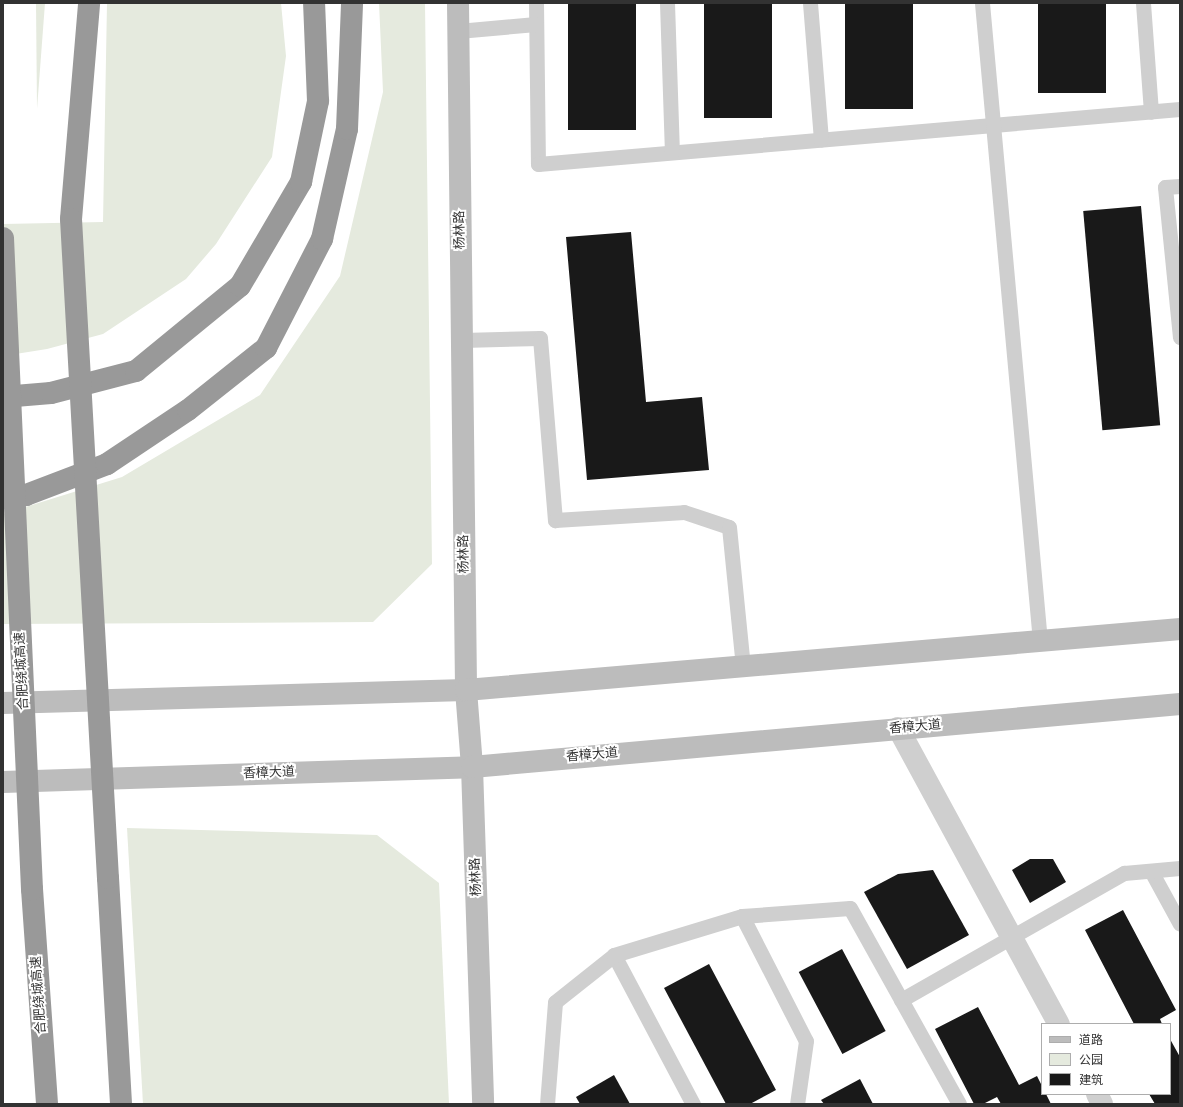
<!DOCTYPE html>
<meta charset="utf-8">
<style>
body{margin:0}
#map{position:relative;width:1183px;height:1107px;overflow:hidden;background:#fff;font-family:"Sofia Sans Condensed","Noto Sans SC",sans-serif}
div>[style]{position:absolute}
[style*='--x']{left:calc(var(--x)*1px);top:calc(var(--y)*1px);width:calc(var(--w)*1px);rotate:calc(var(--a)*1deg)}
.green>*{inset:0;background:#e5eade}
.building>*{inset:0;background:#191919;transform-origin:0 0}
.lane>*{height:15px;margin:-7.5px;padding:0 7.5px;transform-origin:7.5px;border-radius:7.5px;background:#cfcfcf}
.street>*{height:22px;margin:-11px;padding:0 11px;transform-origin:11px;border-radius:11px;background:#cfcfcf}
.secondary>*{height:22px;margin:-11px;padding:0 11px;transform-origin:11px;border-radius:11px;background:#bcbcbc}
.highway>*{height:22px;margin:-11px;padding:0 11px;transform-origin:11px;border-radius:11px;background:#999}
.highway-bridge>*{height:22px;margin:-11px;padding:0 11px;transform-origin:11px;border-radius:11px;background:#999}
span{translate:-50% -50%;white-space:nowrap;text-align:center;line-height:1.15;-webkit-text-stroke:4px #fff;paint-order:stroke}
.street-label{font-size:13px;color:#323232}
.frame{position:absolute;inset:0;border:4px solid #323232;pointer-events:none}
.legend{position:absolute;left:1041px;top:1023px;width:130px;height:72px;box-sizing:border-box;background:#fff;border:1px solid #adadad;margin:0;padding:5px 7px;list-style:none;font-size:12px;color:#323232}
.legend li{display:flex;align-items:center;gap:8px;height:20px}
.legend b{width:20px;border:1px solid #adadad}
</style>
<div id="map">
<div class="green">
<i style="clip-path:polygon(36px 3px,45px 3px,37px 109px)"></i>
<i style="clip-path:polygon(107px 3px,281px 3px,286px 56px,272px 157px,216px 244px,186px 279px,103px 334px,47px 349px,3px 356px,3px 224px,103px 222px)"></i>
<i style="clip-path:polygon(379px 3px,425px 3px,432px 564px,373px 622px,3px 624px,3px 514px,122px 477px,260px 395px,340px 276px,383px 92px)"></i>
<i style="clip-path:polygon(127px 828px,377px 835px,439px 883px,449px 1104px,143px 1104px)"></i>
</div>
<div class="building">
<i style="left:568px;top:3px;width:68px;height:127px"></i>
<i style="left:704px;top:3px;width:68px;height:115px"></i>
<i style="left:845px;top:3px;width:68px;height:106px"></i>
<i style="left:1038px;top:3px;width:68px;height:90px"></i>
<i style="left:1141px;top:206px;width:220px;height:58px;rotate:85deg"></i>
<i style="clip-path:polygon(631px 232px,646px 402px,702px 397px,709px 470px,587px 480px,566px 237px)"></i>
<i style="clip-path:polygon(1030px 859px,1053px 859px,1066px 882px,1030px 903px,1012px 870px)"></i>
<i style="clip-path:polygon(933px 870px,969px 935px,907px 969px,864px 892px,898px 874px)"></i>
<i style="clip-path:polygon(1123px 910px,1176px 1010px,1160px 1019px,1162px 1024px,1134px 1024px,1085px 930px)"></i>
<i style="left:842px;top:949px;width:93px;height:49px;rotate:62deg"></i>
<i style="clip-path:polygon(709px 964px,776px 1090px,750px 1104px,726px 1104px,664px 988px)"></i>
<i style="clip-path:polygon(978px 1007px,1019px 1085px,1037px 1076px,1042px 1086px,1042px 1094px,1046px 1094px,1051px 1104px,1001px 1104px,997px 1097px,983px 1104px,974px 1104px,935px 1029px)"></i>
<i style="clip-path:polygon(1170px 1039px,1180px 1057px,1180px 1104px,1155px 1104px,1149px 1094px,1170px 1094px)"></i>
<i style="clip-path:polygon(614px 1075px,630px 1104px,580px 1104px,576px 1097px)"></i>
<i style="clip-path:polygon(860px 1079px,873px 1104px,824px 1104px,821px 1100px)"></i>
</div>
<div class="lane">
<i style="--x:536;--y:3;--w:161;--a:89.3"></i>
<i style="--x:538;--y:164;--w:644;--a:-4.9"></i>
<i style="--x:667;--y:3;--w:149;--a:88.1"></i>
<i style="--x:810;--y:3;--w:137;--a:85.4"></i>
<i style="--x:982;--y:3;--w:641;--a:84.81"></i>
<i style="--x:1143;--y:3;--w:109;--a:85.8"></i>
<i style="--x:458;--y:31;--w:78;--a:-5.1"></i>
<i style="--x:1180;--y:186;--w:15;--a:176"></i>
<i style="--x:1165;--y:187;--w:151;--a:84.3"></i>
<i style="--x:462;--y:340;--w:78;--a:-1.5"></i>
<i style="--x:540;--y:338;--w:183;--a:85.3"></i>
<i style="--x:555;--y:520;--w:129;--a:-3.5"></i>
<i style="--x:684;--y:512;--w:47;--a:18.4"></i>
<i style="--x:729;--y:527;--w:141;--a:84.3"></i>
<i style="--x:1151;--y:871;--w:60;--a:61.3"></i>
<i style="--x:742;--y:916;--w:140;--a:62.9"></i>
<i style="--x:806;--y:1041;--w:64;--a:98.1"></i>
<i style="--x:614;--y:955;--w:169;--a:62.1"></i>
<i style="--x:901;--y:1000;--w:257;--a:-29.7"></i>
<i style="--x:1124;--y:873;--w:56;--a:-5.1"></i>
<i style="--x:547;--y:1104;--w:102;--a:-85.5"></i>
<i style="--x:555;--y:1002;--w:75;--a:-38.5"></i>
<i style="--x:614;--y:955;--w:134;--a:-16.9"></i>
<i style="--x:742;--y:916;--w:108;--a:-4.2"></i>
<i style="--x:850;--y:908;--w:224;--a:60.9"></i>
</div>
<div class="street">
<i style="--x:898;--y:728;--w:337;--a:61.5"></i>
<i style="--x:1097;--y:1094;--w:11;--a:63"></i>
</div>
<div class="secondary">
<i style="--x:458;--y:3;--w:687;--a:89.33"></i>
<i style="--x:466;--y:690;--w:77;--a:85.5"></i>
<i style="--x:472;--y:767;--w:337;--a:88.1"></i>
<i style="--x:3;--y:703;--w:463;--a:-1.6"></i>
<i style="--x:466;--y:690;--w:717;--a:-4.88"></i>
<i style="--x:3;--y:782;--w:469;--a:-1.8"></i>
<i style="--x:472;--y:767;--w:711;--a:-5.08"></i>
</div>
<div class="highway">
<i style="--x:71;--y:219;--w:217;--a:-85.2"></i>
<i style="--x:3;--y:397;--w:48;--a:-4.8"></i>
<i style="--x:51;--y:393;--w:88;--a:-14.5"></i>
<i style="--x:136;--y:371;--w:134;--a:-39.3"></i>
<i style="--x:240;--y:286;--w:121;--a:-59.6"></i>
<i style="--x:301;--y:182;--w:83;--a:-78.1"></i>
<i style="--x:318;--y:101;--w:98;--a:-92.3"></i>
<i style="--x:3;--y:498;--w:23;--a:-7"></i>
<i style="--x:26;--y:495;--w:87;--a:-20.9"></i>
<i style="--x:107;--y:464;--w:97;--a:-33.7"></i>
<i style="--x:188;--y:410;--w:100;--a:-38.5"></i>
<i style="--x:266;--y:348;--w:123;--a:-62.8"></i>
<i style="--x:322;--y:239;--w:113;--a:-77.2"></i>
<i style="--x:347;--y:129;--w:126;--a:-87.7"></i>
<i style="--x:108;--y:878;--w:226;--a:86.7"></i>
<i style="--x:32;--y:889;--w:216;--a:86"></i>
</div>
<div class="highway-bridge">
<i style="--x:71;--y:219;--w:660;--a:86.79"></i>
<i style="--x:3;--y:238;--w:652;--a:87.45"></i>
</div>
<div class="street-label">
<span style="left:460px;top:230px;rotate:-91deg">杨林路</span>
<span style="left:464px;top:554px;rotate:-91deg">杨林路</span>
<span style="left:22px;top:671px;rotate:-93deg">合肥绕城高速</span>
<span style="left:915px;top:727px;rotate:-5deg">香樟大道</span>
<span style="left:592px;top:755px;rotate:-5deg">香樟大道</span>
<span style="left:269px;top:773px;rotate:-2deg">香樟大道</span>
<span style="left:476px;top:877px;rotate:-92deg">杨林路</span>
<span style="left:39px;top:995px;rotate:-94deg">合肥绕城高速</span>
</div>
<div class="frame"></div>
<ul class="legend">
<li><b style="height:5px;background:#bcbcbc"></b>道路</li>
<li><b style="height:11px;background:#e5eade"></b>公园</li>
<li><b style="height:11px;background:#191919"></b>建筑</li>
</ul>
</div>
